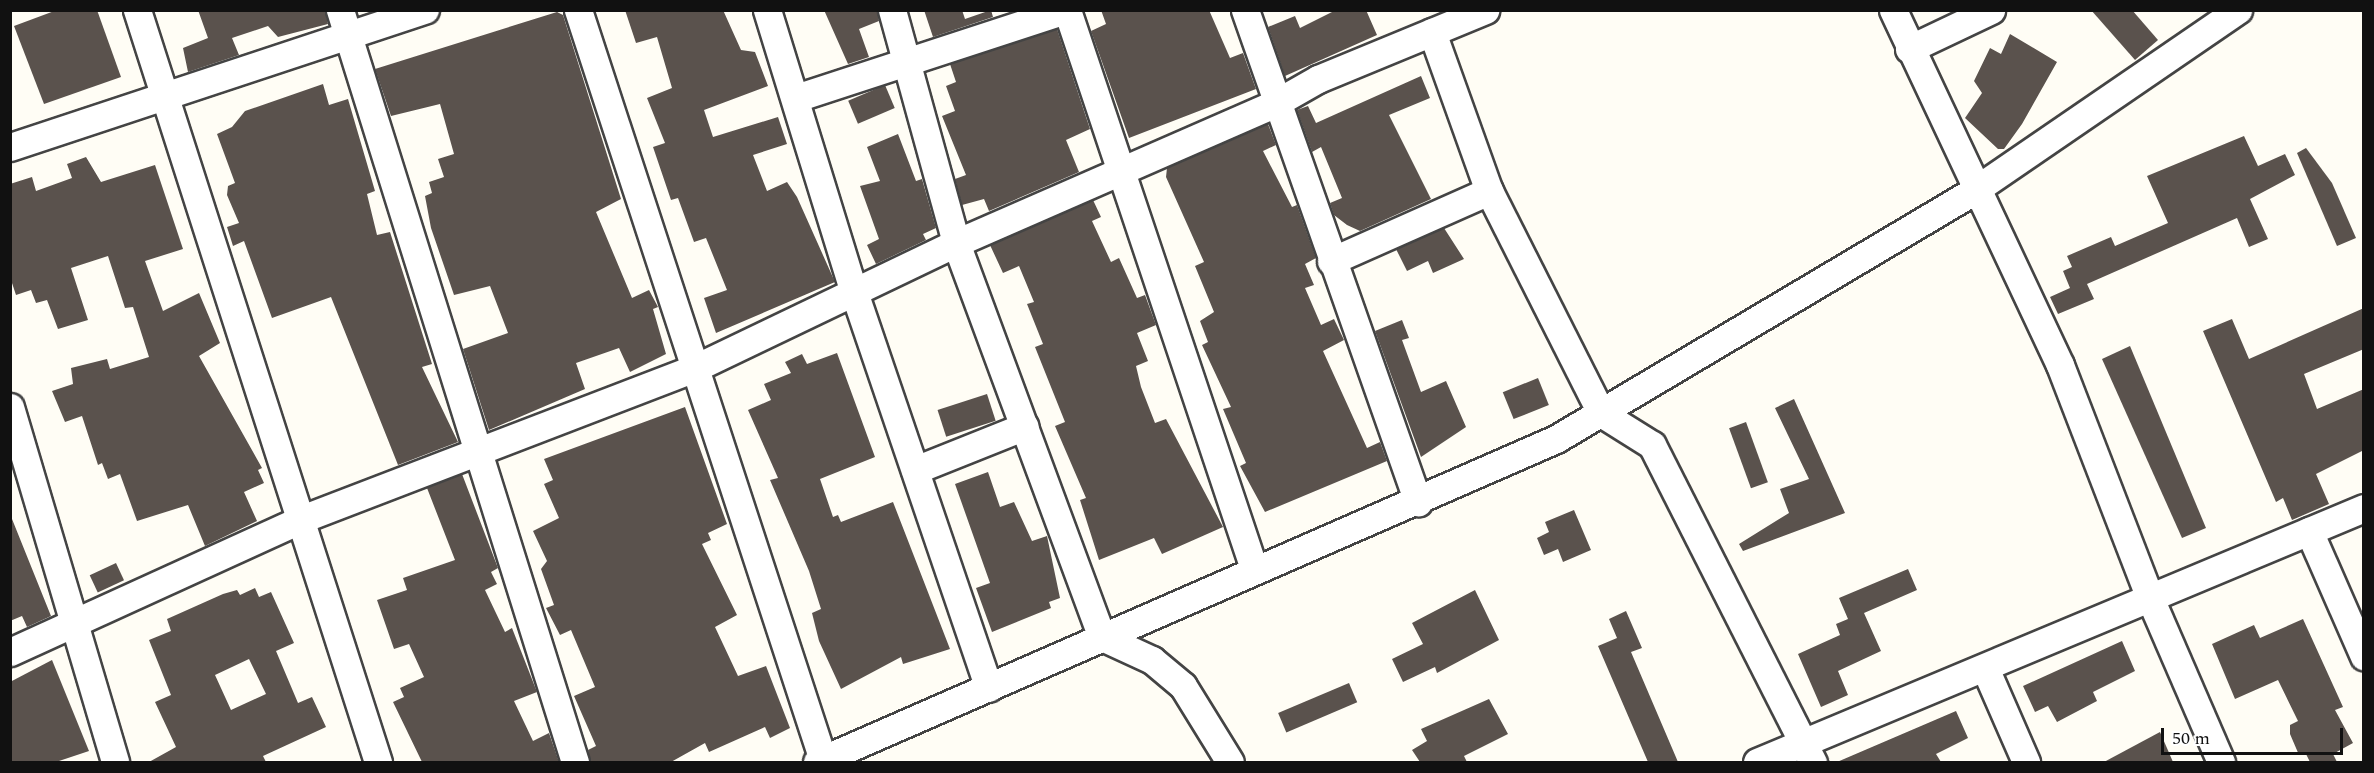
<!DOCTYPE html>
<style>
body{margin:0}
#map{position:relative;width:2374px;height:773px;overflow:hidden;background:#fffdf5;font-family:Spectral,serif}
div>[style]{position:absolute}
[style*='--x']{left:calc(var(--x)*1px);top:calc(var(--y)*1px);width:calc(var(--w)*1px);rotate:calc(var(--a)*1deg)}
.building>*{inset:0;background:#5a524d;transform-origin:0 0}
.roads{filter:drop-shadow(2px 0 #444) drop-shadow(-2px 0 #444) drop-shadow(0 2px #444) drop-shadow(0 -2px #444)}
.minor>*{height:27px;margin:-13.5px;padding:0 13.5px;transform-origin:13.5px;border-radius:13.5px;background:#fff}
span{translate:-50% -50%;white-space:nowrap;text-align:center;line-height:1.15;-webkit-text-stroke:6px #fff;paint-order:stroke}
.frame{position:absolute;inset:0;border:12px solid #111;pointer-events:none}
.scale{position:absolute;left:2161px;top:728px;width:182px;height:27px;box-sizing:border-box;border:3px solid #111;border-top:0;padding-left:8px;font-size:18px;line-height:21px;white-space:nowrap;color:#111;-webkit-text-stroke:4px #fff;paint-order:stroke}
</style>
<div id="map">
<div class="building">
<i style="clip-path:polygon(57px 10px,97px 10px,121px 77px,44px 104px,14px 26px)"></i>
<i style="clip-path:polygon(198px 10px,325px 10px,328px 24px,278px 37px,268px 26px,232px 38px,239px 55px,188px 72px,183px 48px,208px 38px)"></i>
<i style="clip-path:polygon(625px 10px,723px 10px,741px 50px,755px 52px,768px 86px,704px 110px,713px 137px,778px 117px,787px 144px,753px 155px,767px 191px,787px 182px,797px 197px,835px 282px,716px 333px,704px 298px,727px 290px,706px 238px,694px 242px,678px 198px,671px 200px,653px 147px,665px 143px,647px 98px,672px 88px,657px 37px,636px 43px)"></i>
<i style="clip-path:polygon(824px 10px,877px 10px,879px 21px,859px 29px,869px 57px,848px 64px)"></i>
<i style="clip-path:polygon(924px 10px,962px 10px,965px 19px,991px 10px,993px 17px,933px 37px)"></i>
<i style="clip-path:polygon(1101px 10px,1209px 10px,1230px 58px,1243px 53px,1256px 89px,1129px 138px,1091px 31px,1106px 24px)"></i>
<i style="clip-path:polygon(1336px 10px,1366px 10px,1377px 35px,1285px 76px,1268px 27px,1295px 16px,1300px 28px)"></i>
<i style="clip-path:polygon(2091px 10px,2132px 10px,2158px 40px,2135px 60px)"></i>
<i style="clip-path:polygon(557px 12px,563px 15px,621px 199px,596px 212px,632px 298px,649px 290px,658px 307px,653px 309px,666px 354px,630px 372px,619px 348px,576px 363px,585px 389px,489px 430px,463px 349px,508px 333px,490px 286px,454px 295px,431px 228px,425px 196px,432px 193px,429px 182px,444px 177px,438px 159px,454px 154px,440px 104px,391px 116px,375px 69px)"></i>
<i style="clip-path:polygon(1057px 29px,1090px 129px,1066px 140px,1079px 172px,989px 211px,984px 199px,962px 205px,955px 179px,966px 175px,942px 116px,955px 111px,946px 86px,956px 82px,950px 64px)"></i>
<i style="clip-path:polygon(2010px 34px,2057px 62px,2022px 124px,2004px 149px,1998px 149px,1965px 118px,1982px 93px,1974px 81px,1990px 48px,2001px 54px)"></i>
<i style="clip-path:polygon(1421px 76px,1430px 98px,1389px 115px,1431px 199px,1360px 231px,1347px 225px,1334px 215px,1330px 203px,1342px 198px,1321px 147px,1312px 152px,1297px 110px,1308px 106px,1316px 123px)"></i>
<i style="clip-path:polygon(323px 84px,329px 105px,348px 99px,375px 191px,367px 194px,377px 235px,390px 232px,432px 364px,422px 367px,458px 442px,398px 465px,331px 297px,272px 318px,244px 241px,233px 246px,227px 227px,239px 223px,227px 195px,228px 186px,235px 183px,217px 134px,232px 127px,245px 111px)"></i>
<i style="left:885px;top:85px;width:25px;height:40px;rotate:67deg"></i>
<i style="clip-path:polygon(1268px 124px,1276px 145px,1263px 151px,1292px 207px,1297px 205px,1316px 258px,1305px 264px,1314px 285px,1305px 288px,1321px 325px,1334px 319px,1344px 340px,1323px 351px,1367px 448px,1380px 442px,1387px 461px,1265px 512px,1240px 466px,1246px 463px,1223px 409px,1231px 407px,1202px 345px,1208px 342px,1200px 321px,1214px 312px,1195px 266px,1204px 262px,1166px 177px,1167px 168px)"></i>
<i style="clip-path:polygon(898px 134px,916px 181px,922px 179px,936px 228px,923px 234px,926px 240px,876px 264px,867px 245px,879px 239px,860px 186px,880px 181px,867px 147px)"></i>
<i style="clip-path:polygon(2244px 136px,2258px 166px,2285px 154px,2295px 175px,2250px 199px,2268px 239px,2249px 247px,2237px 218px,2087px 284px,2094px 299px,2058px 314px,2050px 297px,2070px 288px,2063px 271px,2072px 267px,2067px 256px,2111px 237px,2115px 246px,2168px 223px,2147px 176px)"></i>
<i style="clip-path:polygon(2306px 148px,2332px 183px,2356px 238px,2337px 246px,2297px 153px)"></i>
<i style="clip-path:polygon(86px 157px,101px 182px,155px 165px,183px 249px,145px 261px,163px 311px,199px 293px,220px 343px,199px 356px,262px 468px,258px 470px,264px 483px,244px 492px,257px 521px,205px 546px,188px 505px,137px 521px,120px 474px,108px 479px,102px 463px,98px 465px,82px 416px,65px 422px,52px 391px,73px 384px,71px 368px,107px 359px,110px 369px,149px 357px,133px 307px,125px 308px,108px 256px,71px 268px,88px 320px,58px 329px,47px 300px,36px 303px,31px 290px,16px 295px,10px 277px,10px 184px,32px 177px,36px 191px,72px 178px,67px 164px)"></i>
<i style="clip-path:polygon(1093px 200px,1101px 217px,1092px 221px,1111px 262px,1119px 258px,1137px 298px,1145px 295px,1156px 325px,1137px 333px,1148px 361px,1136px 366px,1141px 387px,1155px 423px,1166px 419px,1223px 527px,1162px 554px,1154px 538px,1099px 560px,1080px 500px,1086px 498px,1055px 426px,1065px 422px,1035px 347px,1043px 344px,1027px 304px,1034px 302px,1019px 266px,1003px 273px,990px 245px)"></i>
<i style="clip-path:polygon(1444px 228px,1464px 259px,1433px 273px,1428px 261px,1407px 271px,1396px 249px)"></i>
<i style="clip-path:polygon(2364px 308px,2364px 349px,2304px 374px,2317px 409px,2364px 389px,2364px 450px,2316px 474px,2329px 504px,2292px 520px,2283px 498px,2276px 502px,2203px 331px,2232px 319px,2249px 359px)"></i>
<i style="clip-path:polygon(1402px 320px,1409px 338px,1402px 340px,1421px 392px,1446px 381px,1466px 427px,1421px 457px,1375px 331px)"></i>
<i style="clip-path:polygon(2130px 346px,2206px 528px,2182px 538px,2102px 359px)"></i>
<i style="clip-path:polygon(837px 353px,875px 457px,820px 479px,833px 517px,838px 515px,841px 522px,893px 502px,950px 649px,903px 664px,901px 657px,841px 689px,819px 641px,812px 613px,821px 609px,809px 571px,770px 480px,778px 478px,748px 410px,771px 400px,764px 384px,791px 373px,785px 362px,802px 354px,807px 364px)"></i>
<i style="left:1538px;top:378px;width:29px;height:38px;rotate:68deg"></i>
<i style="left:987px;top:394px;width:28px;height:52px;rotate:72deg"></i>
<i style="clip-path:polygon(1794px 399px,1845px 513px,1743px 551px,1739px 544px,1789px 513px,1780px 489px,1809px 479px,1775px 408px)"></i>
<i style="clip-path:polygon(685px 407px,727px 524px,708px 533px,711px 540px,702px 544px,737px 615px,715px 627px,738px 676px,766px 666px,790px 728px,770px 738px,765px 727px,709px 752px,705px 743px,671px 762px,590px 762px,588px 750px,596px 746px,574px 696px,595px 687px,571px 630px,560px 635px,546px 608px,554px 605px,541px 569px,547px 561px,533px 531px,559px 518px,544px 484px,553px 480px,544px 459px)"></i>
<i style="left:1746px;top:422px;width:64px;height:18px;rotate:70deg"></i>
<i style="clip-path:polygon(988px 472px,1000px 507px,1014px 502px,1032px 541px,1047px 536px,1060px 598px,1049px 602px,1051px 608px,992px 632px,976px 588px,990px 583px,955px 484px)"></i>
<i style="clip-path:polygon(462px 474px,498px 568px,491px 572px,497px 584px,485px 590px,505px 632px,512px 628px,537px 692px,514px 701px,533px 741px,549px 733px,559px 762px,422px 762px,393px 702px,404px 697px,400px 688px,424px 677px,409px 644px,394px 649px,377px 600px,407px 590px,403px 578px,455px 560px,427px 488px)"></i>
<i style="clip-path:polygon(1574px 510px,1591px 550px,1563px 562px,1558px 549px,1544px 555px,1537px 538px,1549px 532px,1545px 522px)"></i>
<i style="clip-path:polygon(10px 514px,51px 616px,27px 627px,22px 616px,10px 621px)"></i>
<i style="left:116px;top:563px;width:19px;height:29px;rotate:65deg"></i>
<i style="clip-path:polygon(1908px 569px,1917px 590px,1864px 613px,1881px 651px,1838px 671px,1848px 695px,1821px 707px,1798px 654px,1840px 635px,1836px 624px,1848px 619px,1839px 598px)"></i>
<i style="clip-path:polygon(evenodd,255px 588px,259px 597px,271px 592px,294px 643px,276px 651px,298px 703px,312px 697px,326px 727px,263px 756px,266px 762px,149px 762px,176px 747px,155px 702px,171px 695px,149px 640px,171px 631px,167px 619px,223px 594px,237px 590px,240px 595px,255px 588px,249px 659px,266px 694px,231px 710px,215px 675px,249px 659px)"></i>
<i style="clip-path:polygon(1475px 590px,1499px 640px,1437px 673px,1435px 667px,1403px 682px,1392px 659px,1423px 644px,1412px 623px)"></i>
<i style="clip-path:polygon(1626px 611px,1642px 648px,1631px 652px,1678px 762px,1648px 762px,1598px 646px,1617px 638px,1609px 619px)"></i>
<i style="clip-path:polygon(2303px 619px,2343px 707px,2335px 710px,2353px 743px,2333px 754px,2337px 762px,2310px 762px,2305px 752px,2299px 755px,2290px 734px,2290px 725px,2298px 721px,2278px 680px,2235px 699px,2212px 644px,2254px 625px,2260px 638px)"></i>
<i style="clip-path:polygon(2122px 641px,2135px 671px,2093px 692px,2097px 701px,2057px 722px,2048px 706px,2035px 712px,2023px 686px)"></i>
<i style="clip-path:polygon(52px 660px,89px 751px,56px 762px,10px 762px,10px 682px)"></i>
<i style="left:1349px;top:683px;width:21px;height:77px;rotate:67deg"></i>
<i style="clip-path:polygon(1489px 699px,1508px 734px,1464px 756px,1467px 762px,1420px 762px,1412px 750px,1427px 741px,1421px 729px)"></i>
<i style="clip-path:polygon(1956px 711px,1968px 738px,1936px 754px,1941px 762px,1837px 762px)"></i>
<i style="clip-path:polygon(2160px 732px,2173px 762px,2104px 762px)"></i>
</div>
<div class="roads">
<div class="minor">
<i style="--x:137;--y:10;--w:790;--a:72.23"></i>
<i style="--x:340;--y:10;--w:788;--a:72.65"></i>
<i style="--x:578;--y:10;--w:789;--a:71.91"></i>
<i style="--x:767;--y:10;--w:295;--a:72.9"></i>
<i style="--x:854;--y:292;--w:418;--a:71.2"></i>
<i style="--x:892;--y:10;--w:242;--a:74.6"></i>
<i style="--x:956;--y:243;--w:420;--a:69.7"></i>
<i style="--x:1102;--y:637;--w:55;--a:24.7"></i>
<i style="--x:1152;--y:660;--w:40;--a:40"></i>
<i style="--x:1183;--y:686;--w:89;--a:58.3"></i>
<i style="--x:1067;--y:10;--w:589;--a:71.5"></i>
<i style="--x:1245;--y:10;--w:522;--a:70.63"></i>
<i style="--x:1893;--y:10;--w:392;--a:64.8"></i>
<i style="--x:2060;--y:365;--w:250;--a:68.9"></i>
<i style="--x:2150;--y:598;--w:179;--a:66.6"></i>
<i style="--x:1432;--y:32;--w:169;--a:70.3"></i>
<i style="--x:1489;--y:191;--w:249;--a:63.2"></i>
<i style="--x:1601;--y:413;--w:60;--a:32.1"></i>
<i style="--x:1652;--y:445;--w:356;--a:63.1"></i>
<i style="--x:1909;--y:49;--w:91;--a:-25.4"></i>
<i style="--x:796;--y:98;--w:283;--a:-18.1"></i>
<i style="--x:10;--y:147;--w:437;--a:-18.3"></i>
<i style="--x:1331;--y:261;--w:173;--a:-23.9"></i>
<i style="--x:10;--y:407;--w:370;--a:73.5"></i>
<i style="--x:915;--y:470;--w:118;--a:-21.8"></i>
<i style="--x:2309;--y:531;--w:137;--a:66.3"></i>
<i style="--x:10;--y:652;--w:318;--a:-24.5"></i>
<i style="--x:299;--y:520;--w:426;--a:-21"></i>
<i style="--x:697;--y:367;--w:287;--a:-25.6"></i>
<i style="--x:956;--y:243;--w:347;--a:-23.6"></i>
<i style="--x:1274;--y:104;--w:51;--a:-29.6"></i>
<i style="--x:1318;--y:79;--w:181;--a:-22.4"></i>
<i style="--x:1985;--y:668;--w:103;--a:66.4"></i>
<i style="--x:817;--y:762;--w:807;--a:-23.61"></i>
<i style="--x:1556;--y:439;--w:487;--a:-30.7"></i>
<i style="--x:1975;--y:190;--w:319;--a:-34.4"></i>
<i style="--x:1757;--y:762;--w:658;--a:-22.71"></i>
</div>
</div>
<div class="frame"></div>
<div class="scale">50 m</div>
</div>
